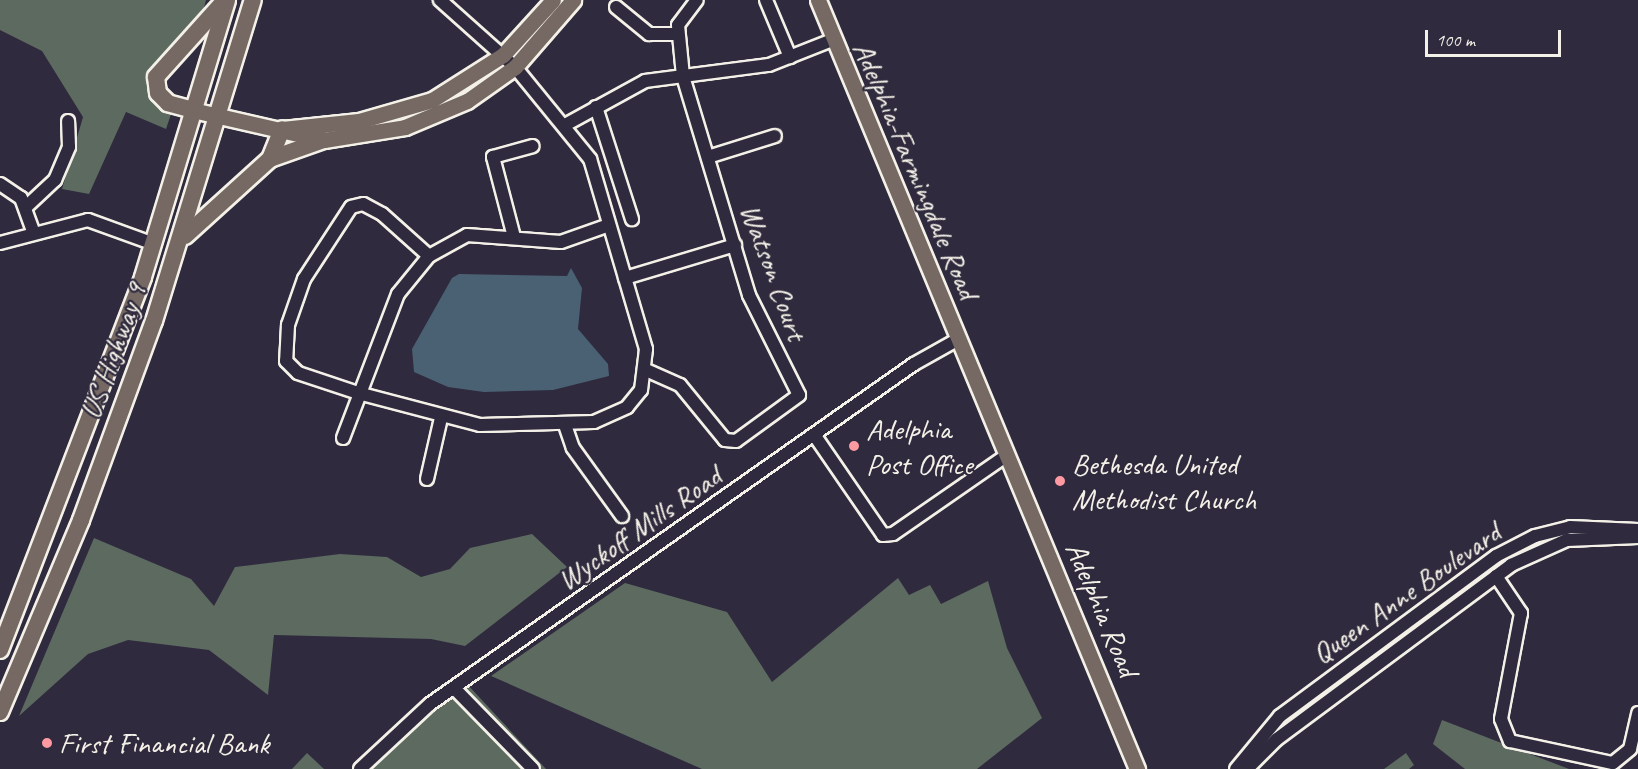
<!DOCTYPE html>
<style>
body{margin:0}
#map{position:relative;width:1638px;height:769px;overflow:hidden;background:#2f2a3d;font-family:Caveat,sans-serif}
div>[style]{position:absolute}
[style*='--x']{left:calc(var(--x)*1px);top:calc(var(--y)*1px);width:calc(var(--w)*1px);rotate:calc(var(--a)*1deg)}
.green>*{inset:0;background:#5c6a60}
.water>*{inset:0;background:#4a6174}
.roads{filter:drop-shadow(2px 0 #f4f1e8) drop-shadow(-2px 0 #f4f1e8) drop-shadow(0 2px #f4f1e8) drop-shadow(0 -2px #f4f1e8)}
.minor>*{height:12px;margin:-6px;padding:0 6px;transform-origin:6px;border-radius:6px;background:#2f2a3d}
.major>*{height:15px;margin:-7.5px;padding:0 7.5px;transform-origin:7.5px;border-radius:7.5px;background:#766964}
.highway>*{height:16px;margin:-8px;padding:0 8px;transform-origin:8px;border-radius:8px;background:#766964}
.dots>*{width:16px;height:16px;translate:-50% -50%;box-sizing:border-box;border:3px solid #2f2a3d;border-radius:50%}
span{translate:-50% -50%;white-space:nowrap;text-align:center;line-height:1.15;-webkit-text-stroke:4.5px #2f2a3d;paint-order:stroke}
.street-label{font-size:30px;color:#f4f1e8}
.poi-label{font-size:30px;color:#f4f1e8}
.left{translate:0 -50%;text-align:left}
.scale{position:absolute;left:1425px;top:30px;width:136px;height:27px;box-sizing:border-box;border:3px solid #f4f1e8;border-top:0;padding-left:8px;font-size:18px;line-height:21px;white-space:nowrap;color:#f4f1e8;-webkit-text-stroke:4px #2f2a3d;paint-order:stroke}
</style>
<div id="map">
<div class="green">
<i style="clip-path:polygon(0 0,206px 0,202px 15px,152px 72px,172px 111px,166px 129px,126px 112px,89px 194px,62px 189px,83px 117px,42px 51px,0 30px)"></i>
<i style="clip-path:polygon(532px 534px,567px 567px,465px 646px,431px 639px,274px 635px,268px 695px,209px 650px,128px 640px,88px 654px,19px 716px,94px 538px,191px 579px,214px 606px,235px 567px,340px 554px,387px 557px,421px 577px,450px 569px,470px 548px)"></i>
<i style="clip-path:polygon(898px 578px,909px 595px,930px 585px,941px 604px,988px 581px,1007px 648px,1042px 718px,977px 769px,702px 769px,491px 676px,625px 583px,727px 612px,772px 682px)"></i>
<i style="clip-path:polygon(466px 683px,546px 769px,370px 769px)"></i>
<i style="clip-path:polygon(1442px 720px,1569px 769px,1465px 769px,1433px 744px)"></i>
<i style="clip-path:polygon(307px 753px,324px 769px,292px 769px)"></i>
<i style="clip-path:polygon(1406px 753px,1414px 765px,1409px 769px,1384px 769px)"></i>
</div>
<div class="water">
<i style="clip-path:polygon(571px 268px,582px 288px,578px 329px,608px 364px,609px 376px,553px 390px,484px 392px,448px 387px,414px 372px,412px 349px,452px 278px,459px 274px,567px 276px)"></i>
</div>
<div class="roads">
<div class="minor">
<i style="--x:766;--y:0;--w:62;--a:67.2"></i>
<i style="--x:616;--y:7;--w:43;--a:39.3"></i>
<i style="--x:649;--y:34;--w:28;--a:0"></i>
<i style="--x:596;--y:107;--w:118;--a:72.2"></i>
<i style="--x:565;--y:125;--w:91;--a:-28.8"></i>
<i style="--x:645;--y:81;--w:125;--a:-7.4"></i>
<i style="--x:769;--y:65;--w:68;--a:-21.6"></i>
<i style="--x:708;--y:157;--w:70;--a:-17.4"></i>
<i style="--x:0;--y:184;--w:25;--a:34"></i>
<i style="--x:21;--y:198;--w:35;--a:70"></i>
<i style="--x:26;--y:207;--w:40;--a:-43"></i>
<i style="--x:55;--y:180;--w:36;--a:-67"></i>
<i style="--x:69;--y:147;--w:26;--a:-92"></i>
<i style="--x:514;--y:237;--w:83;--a:-104.7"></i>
<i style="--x:493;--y:157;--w:41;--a:-15.4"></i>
<i style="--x:0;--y:243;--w:91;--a:-14.6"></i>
<i style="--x:88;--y:220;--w:70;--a:20"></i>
<i style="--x:429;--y:256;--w:63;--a:-138.2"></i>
<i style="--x:382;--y:214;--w:21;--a:-152"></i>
<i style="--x:363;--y:204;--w:12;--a:166"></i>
<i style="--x:351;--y:207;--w:86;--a:123.1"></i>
<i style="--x:304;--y:279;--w:49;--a:109.2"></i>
<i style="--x:288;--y:325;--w:36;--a:93"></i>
<i style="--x:286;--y:361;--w:17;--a:45"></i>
<i style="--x:298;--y:373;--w:63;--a:18.4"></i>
<i style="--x:358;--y:393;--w:126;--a:14.7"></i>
<i style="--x:480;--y:425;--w:114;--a:-1.5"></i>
<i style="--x:594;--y:422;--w:36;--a:-24"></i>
<i style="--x:627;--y:407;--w:22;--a:-51"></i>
<i style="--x:641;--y:390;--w:41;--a:-83"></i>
<i style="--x:646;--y:349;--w:198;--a:-106.4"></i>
<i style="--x:590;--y:159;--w:119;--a:-129.2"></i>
<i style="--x:515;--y:67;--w:101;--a:-138.2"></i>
<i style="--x:625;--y:278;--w:115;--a:-16.7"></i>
<i style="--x:646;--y:370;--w:37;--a:24"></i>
<i style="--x:680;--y:385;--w:71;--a:50.7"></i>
<i style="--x:725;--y:440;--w:11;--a:5"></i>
<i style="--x:736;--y:441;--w:78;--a:-36.1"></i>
<i style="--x:799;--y:395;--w:112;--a:-116.6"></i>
<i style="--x:749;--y:295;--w:229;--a:-106.8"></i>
<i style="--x:683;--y:76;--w:51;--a:-95.6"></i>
<i style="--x:678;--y:25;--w:31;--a:-53"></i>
<i style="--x:565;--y:425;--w:24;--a:71"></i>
<i style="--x:573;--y:448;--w:84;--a:54.2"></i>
<i style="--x:815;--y:436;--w:120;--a:55.5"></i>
<i style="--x:883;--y:535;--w:10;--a:-6"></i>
<i style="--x:893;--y:534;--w:139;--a:-34.7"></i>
<i style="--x:343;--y:438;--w:154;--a:-69.1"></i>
<i style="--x:398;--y:294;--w:49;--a:-50.8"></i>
<i style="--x:429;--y:256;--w:43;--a:-28.9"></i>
<i style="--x:467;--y:235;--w:94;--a:4.3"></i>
<i style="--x:561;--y:242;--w:51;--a:-19.5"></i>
<i style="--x:427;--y:479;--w:63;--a:-77.1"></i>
<i style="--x:1496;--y:576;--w:45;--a:56"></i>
<i style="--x:1521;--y:613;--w:108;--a:100.7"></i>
<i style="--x:1501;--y:719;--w:24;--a:68"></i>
<i style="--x:1510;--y:741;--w:105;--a:12.1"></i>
<i style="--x:1613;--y:763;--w:22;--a:-39"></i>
<i style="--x:1630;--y:749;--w:37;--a:-77"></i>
<i style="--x:454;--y:688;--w:113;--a:45.7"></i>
<i style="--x:360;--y:769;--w:96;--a:-42.9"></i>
<i style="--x:430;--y:704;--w:591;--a:-35.09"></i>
<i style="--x:914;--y:364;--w:49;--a:-29.2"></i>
<i style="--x:1236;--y:769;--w:69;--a:-50.3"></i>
<i style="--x:1280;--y:716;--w:269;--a:-36.5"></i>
<i style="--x:1496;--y:556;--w:44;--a:-27.1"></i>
<i style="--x:1535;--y:536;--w:36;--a:-14"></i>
<i style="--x:1570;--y:527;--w:68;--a:2.5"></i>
<i style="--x:1247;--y:769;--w:42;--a:-45"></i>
<i style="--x:1277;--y:739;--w:292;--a:-36.6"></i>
<i style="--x:1511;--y:565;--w:61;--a:-24.1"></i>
<i style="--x:1567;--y:540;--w:71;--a:-2.4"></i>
</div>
<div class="major">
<i style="--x:818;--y:0;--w:833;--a:67.47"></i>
<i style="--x:197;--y:111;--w:130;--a:12.9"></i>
<i style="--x:324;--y:140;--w:82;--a:-9.1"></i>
<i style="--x:405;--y:127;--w:67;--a:-22.8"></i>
<i style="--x:467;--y:101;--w:59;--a:-35.3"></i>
<i style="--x:515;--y:67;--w:89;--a:-49.1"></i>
<i style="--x:282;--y:129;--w:77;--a:-5.9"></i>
<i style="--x:359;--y:121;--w:76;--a:-16"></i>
<i style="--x:432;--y:100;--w:84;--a:-32.4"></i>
<i style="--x:503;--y:55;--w:74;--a:-47.7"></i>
</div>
<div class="highway">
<i style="--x:197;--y:111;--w:30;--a:-165"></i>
<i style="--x:168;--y:103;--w:14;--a:-135"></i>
<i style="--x:158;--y:93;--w:16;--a:-97"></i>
<i style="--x:156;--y:77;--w:103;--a:-48.1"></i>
<i style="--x:270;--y:159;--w:32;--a:-68"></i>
<i style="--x:185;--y:236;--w:115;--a:-42.2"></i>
<i style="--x:270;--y:159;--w:57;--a:-19.4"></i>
<i style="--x:0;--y:650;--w:399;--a:-69"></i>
<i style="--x:143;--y:277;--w:289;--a:-73.1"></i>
<i style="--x:0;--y:712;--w:208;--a:-67.1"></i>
<i style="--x:81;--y:520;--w:212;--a:-69.9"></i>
<i style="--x:154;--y:321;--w:336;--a:-72.9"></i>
</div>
</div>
<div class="dots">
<i style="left:854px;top:446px;background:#ff9aa2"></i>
<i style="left:1060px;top:481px;background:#ff9aa2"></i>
<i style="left:47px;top:743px;background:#ff9aa2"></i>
</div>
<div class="street-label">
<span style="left:916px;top:170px;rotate:67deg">Adelphia-Farmingdale Road</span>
<span style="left:774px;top:272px;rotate:70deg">Watson Court</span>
<span style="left:113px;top:351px;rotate:-70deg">US Highway 9</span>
<span style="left:639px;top:528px;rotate:-35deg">Wyckoff Mills Road</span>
<span style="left:1406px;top:593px;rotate:-35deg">Queen Anne Boulevard</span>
<span style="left:1102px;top:609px;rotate:67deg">Adelphia Road</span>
</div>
<div class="poi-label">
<span class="left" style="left:866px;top:446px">Adelphia<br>Post Office</span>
<span class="left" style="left:1072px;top:481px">Bethesda United<br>Methodist Church</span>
<span class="left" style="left:59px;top:743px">First Financial Bank</span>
</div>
<div class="scale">100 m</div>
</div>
